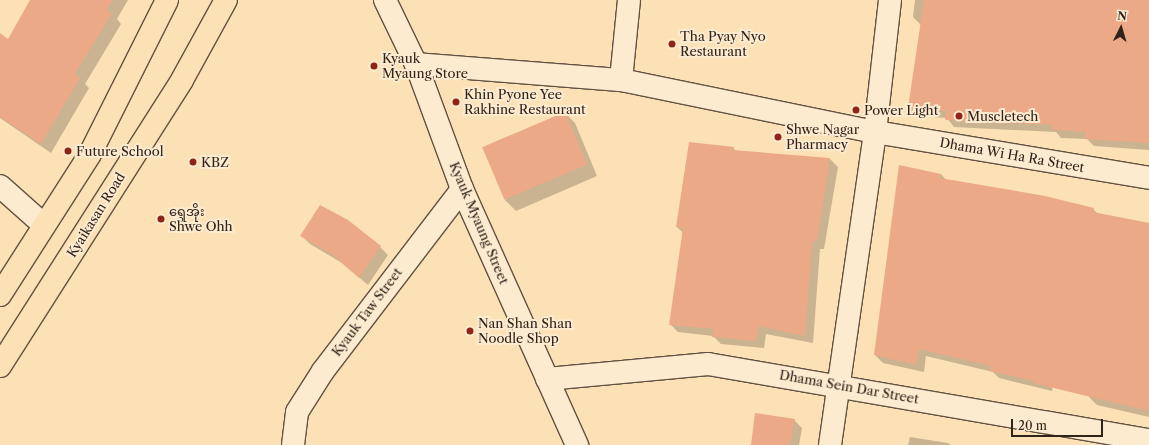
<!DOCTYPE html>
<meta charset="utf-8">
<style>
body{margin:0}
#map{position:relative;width:1149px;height:445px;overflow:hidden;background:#fce0b6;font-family:"Libre Caslon Text","Noto Sans Myanmar",serif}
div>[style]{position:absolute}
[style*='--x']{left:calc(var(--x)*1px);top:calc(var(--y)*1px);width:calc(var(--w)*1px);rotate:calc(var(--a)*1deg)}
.shadow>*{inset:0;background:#0003}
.building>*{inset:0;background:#eca988;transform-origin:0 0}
.roads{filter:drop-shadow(1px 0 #625241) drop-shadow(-1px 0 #625241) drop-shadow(0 1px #625241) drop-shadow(0 -1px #625241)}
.minor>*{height:22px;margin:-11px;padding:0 11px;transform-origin:11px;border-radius:11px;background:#fdebd0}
.tertiary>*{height:22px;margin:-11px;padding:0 11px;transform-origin:11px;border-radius:11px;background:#fdebd0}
.primary>*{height:22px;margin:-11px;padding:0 11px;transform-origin:11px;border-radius:11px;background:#fce0b6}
.dots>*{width:11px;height:11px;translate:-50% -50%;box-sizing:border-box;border:2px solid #fdebd0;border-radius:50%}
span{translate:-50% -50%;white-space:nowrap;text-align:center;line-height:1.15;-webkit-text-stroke:4px #fdebd0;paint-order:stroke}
.poi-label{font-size:13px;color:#2f231a}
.left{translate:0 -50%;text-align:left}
.street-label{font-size:13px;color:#2f231a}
.north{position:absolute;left:1101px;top:8px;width:40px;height:40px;-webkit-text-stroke:3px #fdebd0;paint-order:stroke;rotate:5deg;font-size:11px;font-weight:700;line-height:16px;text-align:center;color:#2f231a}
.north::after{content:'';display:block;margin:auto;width:14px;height:18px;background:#2f231a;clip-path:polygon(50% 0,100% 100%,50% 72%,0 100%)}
.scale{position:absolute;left:1011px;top:419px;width:92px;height:18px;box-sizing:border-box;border:2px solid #2f231a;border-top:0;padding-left:5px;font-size:12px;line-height:14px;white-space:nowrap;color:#2f231a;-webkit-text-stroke:3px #fdebd0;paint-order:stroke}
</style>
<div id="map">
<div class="shadow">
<i style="clip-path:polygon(32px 0,128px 0,117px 19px,121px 24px,85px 84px,89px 88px,51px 153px,0 118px,0 35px,9px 41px)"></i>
<i style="clip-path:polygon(915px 0,1149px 0,1149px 150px,1094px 146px,1087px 139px,1061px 138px,1056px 132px,954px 127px,947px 118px,917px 116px,909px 108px,921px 25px,913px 17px)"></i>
<i style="clip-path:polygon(565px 113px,575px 123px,597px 176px,516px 211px,505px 200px)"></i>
<i style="clip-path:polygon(733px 148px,736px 151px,830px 159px,838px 167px,824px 249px,820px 249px,813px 343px,766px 334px,764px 348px,721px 344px,713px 336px,678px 332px,670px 324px,683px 233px,677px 227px)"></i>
<i style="clip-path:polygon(941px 174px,946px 180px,1093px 209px,1098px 214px,1149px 224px,1149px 301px,1064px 322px,1052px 391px,999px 378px,993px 372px,926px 356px,924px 372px,883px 363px,875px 355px)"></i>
<i style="clip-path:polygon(302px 236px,380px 247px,388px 255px,368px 285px,342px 263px,310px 244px)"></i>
<i style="clip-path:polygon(1100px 323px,1149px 332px,1149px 417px,1097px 405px,1089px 397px)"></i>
<i style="clip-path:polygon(794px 420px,802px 428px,799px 445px,752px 445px)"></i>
<i style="clip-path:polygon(910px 437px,948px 443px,951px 445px,908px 445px)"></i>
</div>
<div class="building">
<i style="clip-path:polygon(30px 0,113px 0,107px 10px,112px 13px,75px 74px,80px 78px,41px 144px,0 117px,0 33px,8px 39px)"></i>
<i style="clip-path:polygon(924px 0,1149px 0,1149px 143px,1085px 139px,1086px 132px,1052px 130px,1053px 125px,945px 120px,947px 111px,908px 108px)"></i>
<i style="left:565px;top:112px;width:57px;height:90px;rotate:67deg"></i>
<i style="clip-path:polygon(689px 142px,734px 147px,733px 150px,830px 158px,817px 242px,812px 241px,805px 336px,759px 326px,756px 341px,712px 337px,714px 329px,669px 325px,683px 228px,676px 227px)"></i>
<i style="clip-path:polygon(899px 165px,941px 174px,940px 178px,1045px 196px,1094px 208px,1093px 212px,1149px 223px,1149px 411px,1033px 383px,1034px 381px,990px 371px,991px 366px,919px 349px,916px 365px,874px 355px)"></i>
<i style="clip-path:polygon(320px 205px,348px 220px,381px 246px,359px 278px,333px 255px,300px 236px)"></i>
<i style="clip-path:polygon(755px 413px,795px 419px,790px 445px,751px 445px)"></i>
</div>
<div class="roads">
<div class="minor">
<i style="--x:416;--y:64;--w:206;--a:4.5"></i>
<i style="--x:621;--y:80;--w:259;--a:11.6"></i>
<i style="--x:875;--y:132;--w:278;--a:9.5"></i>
<i style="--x:621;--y:80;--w:80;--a:-84.3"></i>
<i style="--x:0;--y:186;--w:59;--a:41.6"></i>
<i style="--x:547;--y:379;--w:162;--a:-5.3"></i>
<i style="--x:708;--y:364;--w:448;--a:9.8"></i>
<i style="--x:293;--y:445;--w:33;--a:-83"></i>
<i style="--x:297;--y:412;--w:49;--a:-57.6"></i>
<i style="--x:323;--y:371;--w:229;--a:-52.6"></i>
<i style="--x:830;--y:445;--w:316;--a:-81.8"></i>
<i style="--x:875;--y:132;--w:133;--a:-83.5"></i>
</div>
<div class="tertiary">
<i style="--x:385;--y:0;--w:71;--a:64.2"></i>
<i style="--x:416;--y:64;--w:133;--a:69.8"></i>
<i style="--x:462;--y:189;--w:281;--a:65.8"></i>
</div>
<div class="primary">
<i style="--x:0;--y:295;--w:167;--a:-57.4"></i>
<i style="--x:90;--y:154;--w:172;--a:-63.4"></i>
<i style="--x:0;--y:366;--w:339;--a:-57.5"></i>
<i style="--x:182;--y:80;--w:91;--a:-61.2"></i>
</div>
</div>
<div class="dots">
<i style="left:672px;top:44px;background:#8f2418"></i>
<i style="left:374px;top:66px;background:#8f2418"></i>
<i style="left:456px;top:102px;background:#8f2418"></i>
<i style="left:856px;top:110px;background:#8f2418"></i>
<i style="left:959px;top:116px;background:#8f2418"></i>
<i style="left:778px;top:137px;background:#8f2418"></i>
<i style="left:68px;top:151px;background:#8f2418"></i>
<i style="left:193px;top:162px;background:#8f2418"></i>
<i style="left:161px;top:219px;background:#8f2418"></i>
<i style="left:470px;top:331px;background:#8f2418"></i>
</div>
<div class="poi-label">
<span class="left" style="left:680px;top:44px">Tha Pyay Nyo<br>Restaurant</span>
<span class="left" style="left:382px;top:66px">Kyauk<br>Myaung Store</span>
<span class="left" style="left:464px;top:102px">Khin Pyone Yee<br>Rakhine Restaurant</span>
<span class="left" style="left:864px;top:110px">Power Light</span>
<span class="left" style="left:967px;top:116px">Muscletech</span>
<span class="left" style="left:786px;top:137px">Shwe Nagar<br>Pharmacy</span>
<span class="left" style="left:76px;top:151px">Future School</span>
<span class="left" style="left:201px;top:162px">KBZ</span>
<span class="left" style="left:169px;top:219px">ရွှေအိုး<br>Shwe Ohh</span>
<span class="left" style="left:478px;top:331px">Nan Shan Shan<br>Noodle Shop</span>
</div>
<div class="street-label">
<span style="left:1012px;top:155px;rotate:10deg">Dhama Wi Ha Ra Street</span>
<span style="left:96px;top:215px;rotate:-58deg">Kyaikasan Road</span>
<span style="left:479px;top:223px;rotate:67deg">Kyauk Myaung Street</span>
<span style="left:367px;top:312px;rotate:-53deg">Kyauk Taw Street</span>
<span style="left:849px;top:387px;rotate:10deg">Dhama Sein Dar Street</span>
</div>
<div class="north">N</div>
<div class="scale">20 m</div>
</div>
